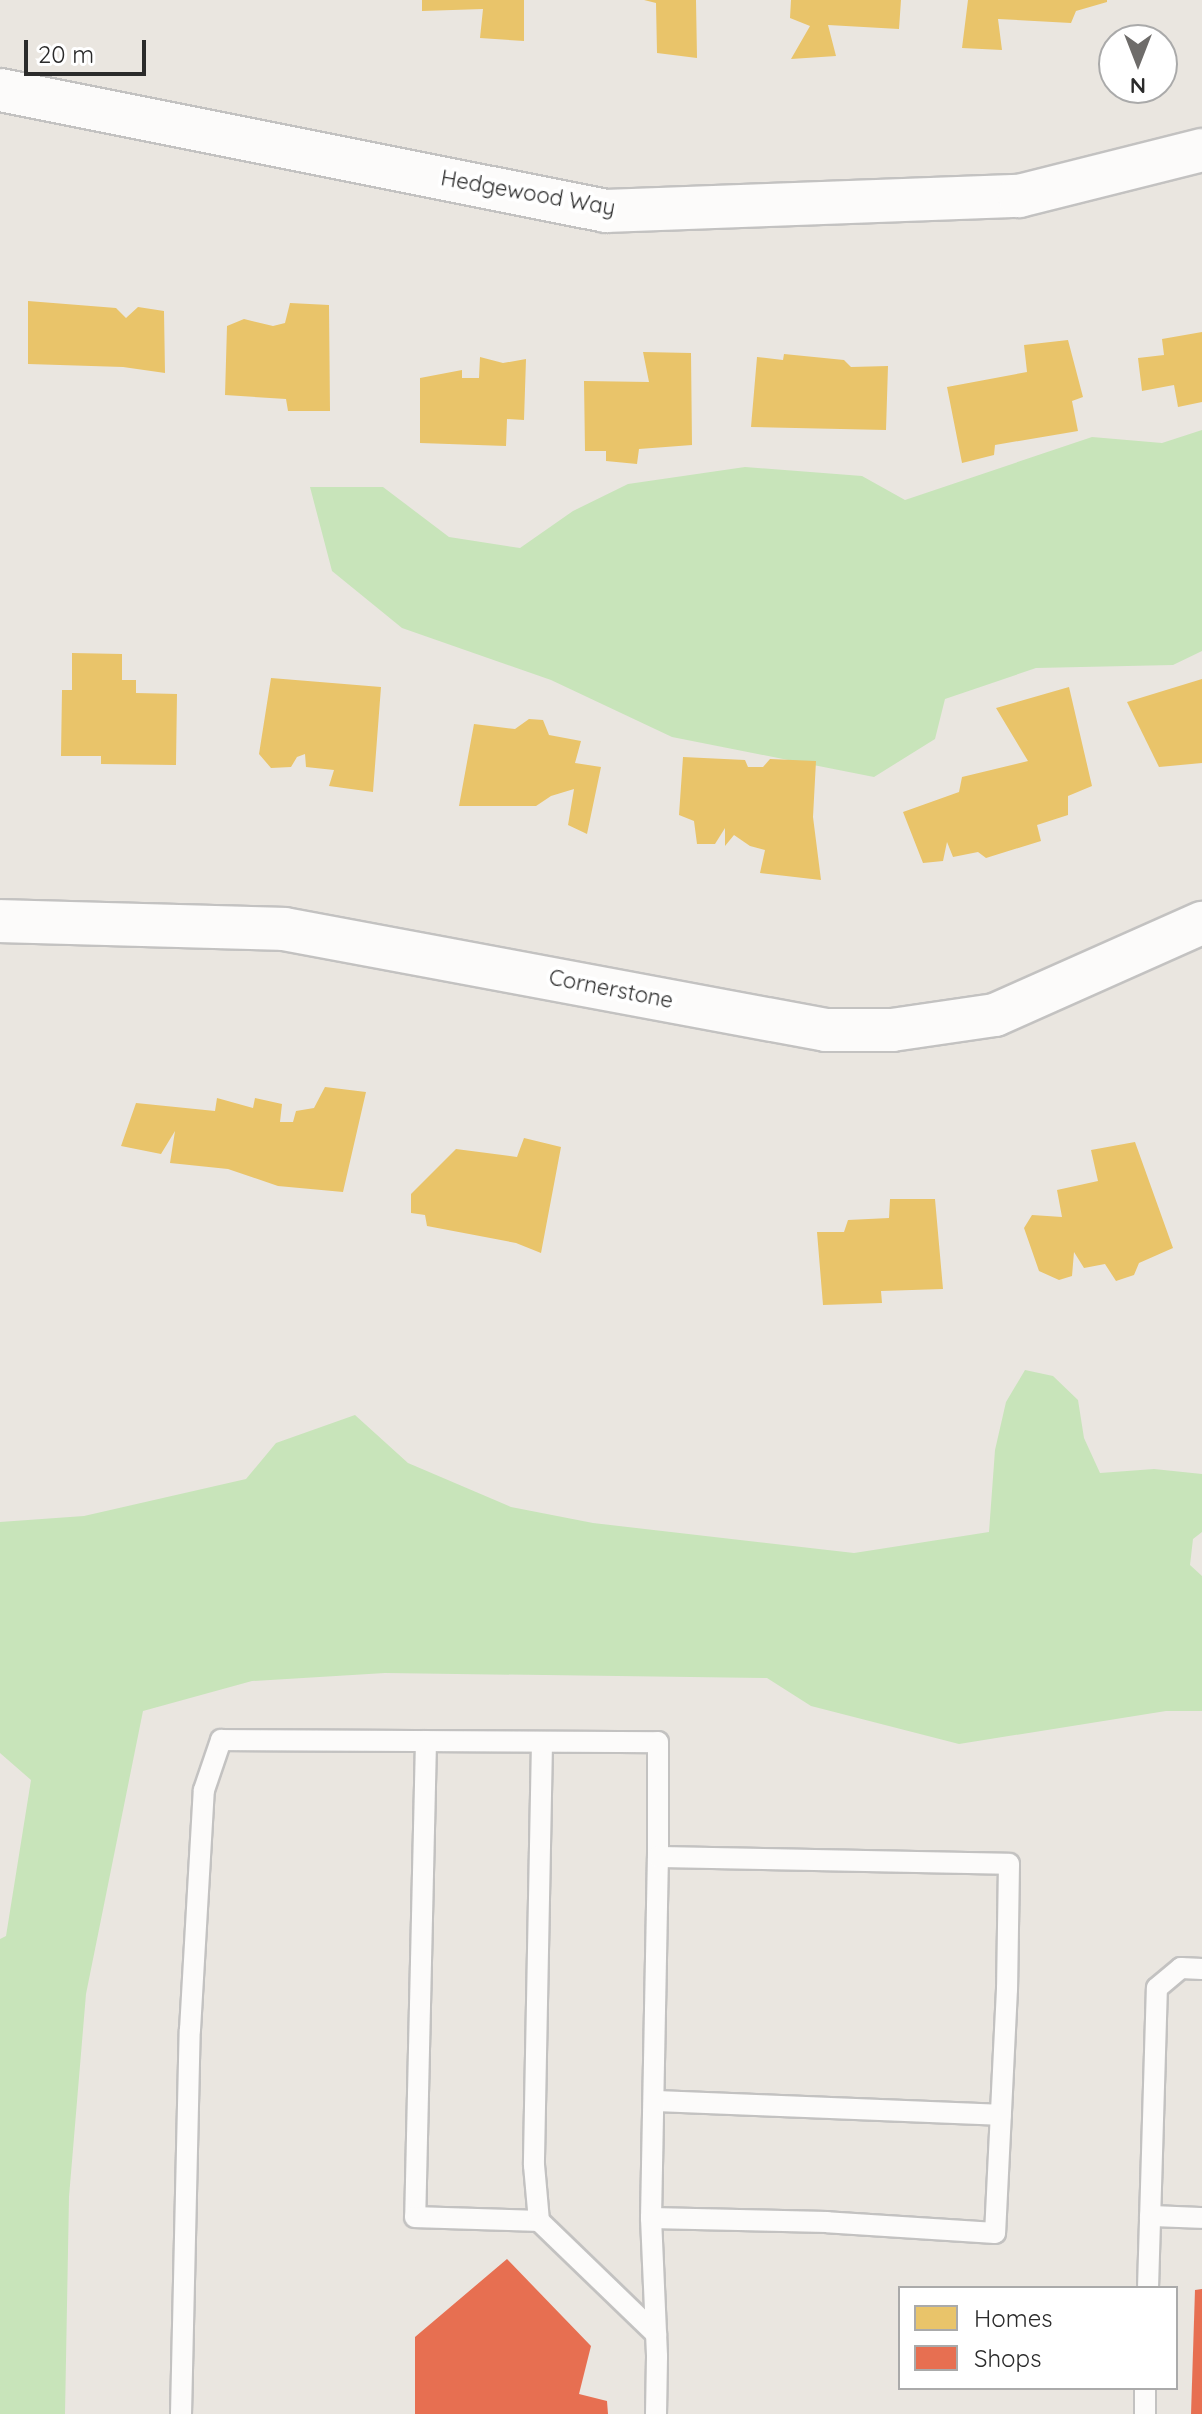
<!DOCTYPE html>
<style>
body{margin:0}
#map{position:relative;width:1202px;height:2414px;overflow:hidden;background:#eae6e0;font-family:Quicksand,sans-serif}
div>[style]{position:absolute}
[style*='--x']{left:calc(var(--x)*1px);top:calc(var(--y)*1px);width:calc(var(--w)*1px);rotate:calc(var(--a)*1deg)}
.green>*{inset:0;background:#c8e4ba}
.homes>*{inset:0;background:#e9c46a}
.shops>*{inset:0;background:#e76f51}
.roads{filter:drop-shadow(2px 0 #c3c2c1) drop-shadow(-2px 0 #c3c2c1) drop-shadow(0 2px #c3c2c1) drop-shadow(0 -2px #c3c2c1)}
.service>*{height:20px;margin:-10px;padding:0 10px;transform-origin:10px;border-radius:10px;background:#fcfbfa}
.minor>*{height:42px;margin:-21px;padding:0 21px;transform-origin:21px;border-radius:21px;background:#fcfbfa}
span{translate:-50% -50%;white-space:nowrap;text-align:center;line-height:1.15;-webkit-text-stroke:8px #fff;paint-order:stroke}
.street-label{font-size:22px;color:#2b2b2b}
.legend{position:absolute;left:898px;top:2286px;width:280px;height:104px;box-sizing:border-box;background:#fff;border:2px solid #aaa;margin:0;padding:10px 14px;list-style:none;font-size:24px;color:#2b2b2b}
.legend li{display:flex;align-items:center;gap:16px;height:40px}
.legend b{width:40px;border:2px solid #aaa}
.north{position:absolute;left:1098px;top:24px;width:80px;height:80px;box-sizing:border-box;background:#fff;border:2px solid #aaa;border-radius:50%;rotate:180deg;font-size:22px;font-weight:700;line-height:32px;text-align:center;color:#2b2b2b}
.north::after{content:'';display:block;margin:auto;width:28px;height:36px;background:#6e6c6a;clip-path:polygon(50% 0,100% 100%,50% 72%,0 100%)}
.scale{position:absolute;left:24px;top:40px;width:122px;height:36px;box-sizing:border-box;border:4px solid #2b2b2b;border-top:0;padding-left:10px;font-size:24px;line-height:28px;white-space:nowrap;color:#2b2b2b;-webkit-text-stroke:6px #fff;paint-order:stroke}
</style>
<div id="map">
<div class="green">
<i style="clip-path:polygon(1202px 430px,1202px 651px,1173px 665px,1036px 668px,945px 699px,935px 739px,874px 777px,672px 737px,551px 680px,402px 628px,332px 571px,310px 487px,383px 487px,449px 537px,520px 548px,573px 511px,628px 484px,745px 467px,862px 476px,905px 500px,1092px 437px,1162px 443px)"></i>
<i style="clip-path:polygon(1025px 1370px,1053px 1376px,1078px 1400px,1084px 1438px,1100px 1473px,1154px 1469px,1202px 1474px,1202px 1532px,1193px 1539px,1190px 1565px,1202px 1576px,1202px 1711px,1166px 1711px,959px 1744px,811px 1706px,767px 1678px,385px 1673px,252px 1681px,143px 1711px,86px 1994px,69px 2197px,65px 2414px,0 2414px,0 1939px,6px 1936px,31px 1780px,0 1753px,0 1522px,84px 1516px,246px 1479px,276px 1443px,355px 1415px,408px 1463px,511px 1507px,593px 1523px,854px 1553px,989px 1532px,995px 1450px,1006px 1402px)"></i>
</div>
<div class="homes">
<i style="clip-path:polygon(422px 0,524px 0,524px 41px,480px 38px,483px 9px,422px 11px)"></i>
<i style="clip-path:polygon(644px 0,696px 0,697px 58px,657px 53px,656px 3px)"></i>
<i style="clip-path:polygon(791px 0,901px 0,899px 29px,828px 25px,836px 56px,791px 59px,810px 26px,790px 18px)"></i>
<i style="clip-path:polygon(968px 0,1107px 0,1107px 2px,1076px 11px,1071px 23px,998px 19px,1002px 50px,962px 48px)"></i>
<i style="clip-path:polygon(28px 301px,116px 308px,126px 318px,138px 307px,164px 311px,165px 373px,123px 367px,28px 364px)"></i>
<i style="clip-path:polygon(290px 303px,329px 305px,330px 411px,288px 411px,286px 399px,225px 395px,227px 326px,244px 319px,273px 326px,285px 323px)"></i>
<i style="clip-path:polygon(1202px 332px,1202px 402px,1178px 407px,1174px 385px,1142px 391px,1138px 358px,1164px 355px,1162px 339px)"></i>
<i style="clip-path:polygon(1068px 340px,1083px 397px,1072px 401px,1078px 431px,995px 445px,994px 455px,962px 463px,947px 387px,1027px 372px,1024px 345px)"></i>
<i style="clip-path:polygon(643px 352px,691px 353px,692px 445px,639px 449px,637px 464px,606px 461px,606px 451px,585px 451px,584px 381px,649px 382px)"></i>
<i style="clip-path:polygon(784px 354px,844px 360px,851px 367px,888px 366px,886px 430px,751px 427px,757px 357px,783px 360px)"></i>
<i style="clip-path:polygon(480px 357px,503px 363px,526px 359px,524px 420px,507px 419px,506px 446px,420px 443px,420px 378px,462px 370px,462px 378px,479px 378px)"></i>
<i style="clip-path:polygon(72px 653px,122px 654px,122px 680px,136px 680px,136px 693px,177px 694px,176px 765px,101px 764px,101px 756px,61px 756px,62px 690px,72px 690px)"></i>
<i style="clip-path:polygon(271px 678px,381px 687px,373px 792px,329px 786px,334px 770px,306px 767px,305px 754px,297px 757px,291px 767px,271px 768px,259px 754px)"></i>
<i style="clip-path:polygon(1202px 679px,1202px 763px,1159px 767px,1127px 702px)"></i>
<i style="clip-path:polygon(1069px 687px,1092px 786px,1068px 796px,1068px 815px,1037px 825px,1041px 841px,986px 858px,978px 852px,953px 857px,947px 842px,943px 861px,923px 863px,903px 812px,959px 792px,962px 777px,1028px 761px,996px 708px)"></i>
<i style="clip-path:polygon(529px 719px,543px 720px,549px 735px,581px 741px,575px 763px,601px 767px,587px 834px,568px 825px,574px 789px,551px 796px,536px 806px,459px 806px,474px 724px,515px 729px)"></i>
<i style="clip-path:polygon(683px 757px,745px 760px,748px 767px,763px 767px,770px 759px,816px 761px,813px 817px,821px 880px,760px 873px,765px 850px,750px 846px,734px 835px,725px 846px,725px 828px,715px 844px,697px 844px,694px 821px,679px 815px)"></i>
<i style="clip-path:polygon(325px 1087px,366px 1092px,343px 1192px,278px 1186px,228px 1169px,170px 1163px,175px 1131px,161px 1154px,121px 1146px,136px 1103px,215px 1111px,217px 1098px,253px 1108px,255px 1098px,282px 1104px,280px 1122px,293px 1122px,296px 1111px,314px 1108px)"></i>
<i style="clip-path:polygon(524px 1138px,561px 1147px,541px 1253px,516px 1243px,427px 1226px,425px 1215px,411px 1213px,411px 1194px,456px 1149px,517px 1157px)"></i>
<i style="clip-path:polygon(1135px 1142px,1173px 1248px,1139px 1263px,1134px 1275px,1116px 1281px,1105px 1264px,1084px 1268px,1074px 1252px,1072px 1276px,1059px 1280px,1039px 1271px,1024px 1228px,1032px 1215px,1062px 1217px,1057px 1190px,1098px 1181px,1091px 1150px)"></i>
<i style="clip-path:polygon(890px 1199px,935px 1199px,943px 1289px,881px 1291px,882px 1303px,823px 1305px,817px 1232px,844px 1232px,848px 1220px,889px 1218px)"></i>
</div>
<div class="shops">
<i style="clip-path:polygon(507px 2259px,591px 2346px,579px 2394px,607px 2401px,608px 2414px,415px 2414px,415px 2337px)"></i>
<i style="clip-path:polygon(1202px 2289px,1202px 2414px,1191px 2414px,1195px 2290px)"></i>
</div>
<div class="roads">
<div class="service">
<i style="--x:426;--y:1741;--w:476;--a:91.3"></i>
<i style="--x:415;--y:2217;--w:124;--a:1.8"></i>
<i style="--x:542;--y:1742;--w:423;--a:91.1"></i>
<i style="--x:534;--y:2165;--w:56;--a:84.9"></i>
<i style="--x:539;--y:2221;--w:163;--a:44"></i>
<i style="--x:654;--y:2101;--w:347;--a:2.3"></i>
<i style="--x:1150;--y:2216;--w:52;--a:2.2"></i>
<i style="--x:651;--y:2218;--w:361;--a:-88.9"></i>
<i style="--x:1148;--y:2288;--w:300;--a:-88.3"></i>
<i style="--x:1157;--y:1988;--w:31;--a:-40"></i>
<i style="--x:1181;--y:1968;--w:21;--a:3"></i>
<i style="--x:181;--y:2414;--w:384;--a:-88.7"></i>
<i style="--x:190;--y:2030;--w:240;--a:-86.7"></i>
<i style="--x:204;--y:1790;--w:53;--a:-71.2"></i>
<i style="--x:221;--y:1740;--w:437;--a:0.3"></i>
<i style="--x:658;--y:1742;--w:115;--a:90"></i>
<i style="--x:658;--y:1857;--w:351;--a:1.1"></i>
<i style="--x:1009;--y:1864;--w:125;--a:90.9"></i>
<i style="--x:1007;--y:1989;--w:244;--a:92.8"></i>
<i style="--x:995;--y:2233;--w:168;--a:-176.3"></i>
<i style="--x:827;--y:2222;--w:176;--a:-178.7"></i>
<i style="--x:651;--y:2218;--w:139;--a:87.5"></i>
<i style="--x:657;--y:2357;--w:57;--a:91"></i>
<i style="--x:1145;--y:2414;--w:26;--a:-90"></i>
</div>
<div class="minor">
<i style="--x:0;--y:90;--w:618;--a:11.29"></i>
<i style="--x:606;--y:211;--w:413;--a:-2.1"></i>
<i style="--x:1019;--y:196;--w:189;--a:-14.1"></i>
<i style="--x:0;--y:921;--w:284;--a:1.6"></i>
<i style="--x:284;--y:929;--w:551;--a:10.56"></i>
<i style="--x:826;--y:1030;--w:66;--a:0"></i>
<i style="--x:892;--y:1030;--w:104;--a:-8.3"></i>
<i style="--x:995;--y:1015;--w:227;--a:-24"></i>
</div>
</div>
<div class="street-label">
<span style="left:528px;top:193px;rotate:10deg">Hedgewood Way</span>
<span style="left:611px;top:989px;rotate:11deg">Cornerstone</span>
</div>
<ul class="legend">
<li><b style="height:22px;background:#e9c46a"></b>Homes</li>
<li><b style="height:22px;background:#e76f51"></b>Shops</li>
</ul>
<div class="north">N</div>
<div class="scale">20 m</div>
</div>
